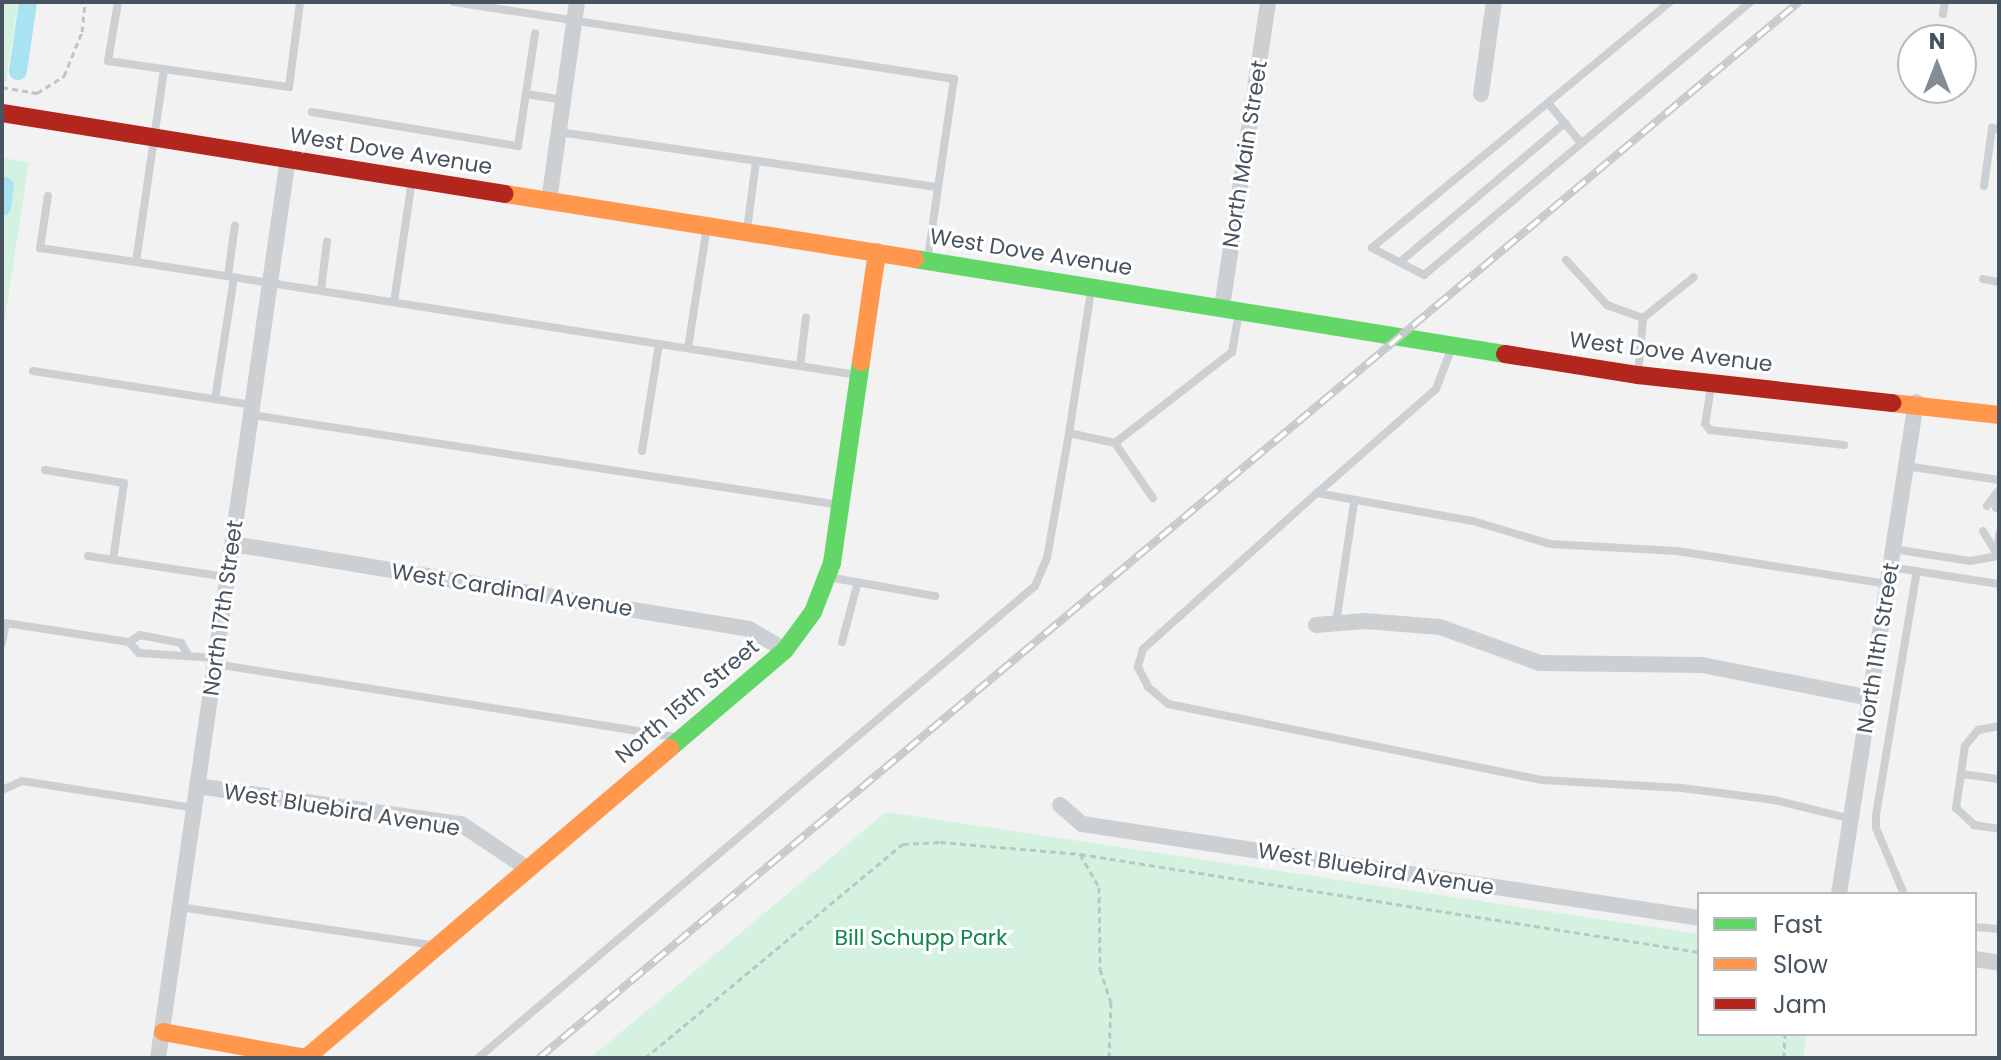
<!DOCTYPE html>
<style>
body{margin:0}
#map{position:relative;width:2001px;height:1060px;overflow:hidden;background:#f2f2f2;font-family:Poppins,sans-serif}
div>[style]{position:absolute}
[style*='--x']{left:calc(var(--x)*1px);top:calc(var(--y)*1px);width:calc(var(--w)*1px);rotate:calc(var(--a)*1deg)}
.green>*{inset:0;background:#d5f2e0}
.canal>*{height:18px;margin:-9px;padding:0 9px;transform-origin:9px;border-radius:9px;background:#a8e3f2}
.path>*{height:3px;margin-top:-1.5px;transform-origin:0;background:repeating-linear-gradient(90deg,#bac8c2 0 6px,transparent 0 10px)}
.lane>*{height:8px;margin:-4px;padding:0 4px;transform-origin:4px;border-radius:4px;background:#cdd0d3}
.street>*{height:16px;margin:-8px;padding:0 8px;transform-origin:8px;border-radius:8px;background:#cdd0d3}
.fast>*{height:18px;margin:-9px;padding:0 9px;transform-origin:9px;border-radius:9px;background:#63d668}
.slow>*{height:18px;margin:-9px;padding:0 9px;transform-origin:9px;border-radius:9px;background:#ff974d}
.jam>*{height:18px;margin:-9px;padding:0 9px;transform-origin:9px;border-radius:9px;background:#b3261e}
.rail>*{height:8px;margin-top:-4px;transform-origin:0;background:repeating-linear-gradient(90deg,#fff 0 15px,#c8c9cb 0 30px);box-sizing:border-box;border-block:2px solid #c8c9cb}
span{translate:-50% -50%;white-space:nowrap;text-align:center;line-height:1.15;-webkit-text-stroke:6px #fff;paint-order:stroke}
.street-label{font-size:22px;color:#475460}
.park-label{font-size:22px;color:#12874a}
.frame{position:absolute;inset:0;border:4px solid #475460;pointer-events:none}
.legend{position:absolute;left:1697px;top:892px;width:280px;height:144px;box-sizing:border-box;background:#fff;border:2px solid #b5bbbf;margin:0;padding:10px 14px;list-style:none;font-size:24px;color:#475460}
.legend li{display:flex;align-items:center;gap:16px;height:40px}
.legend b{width:40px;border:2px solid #b5bbbf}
.north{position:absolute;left:1897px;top:24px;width:80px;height:80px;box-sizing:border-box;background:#fff;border:2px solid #b5bbbf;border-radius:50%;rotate:0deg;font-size:22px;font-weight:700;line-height:32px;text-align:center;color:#475460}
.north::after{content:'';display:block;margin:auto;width:28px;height:36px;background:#838b93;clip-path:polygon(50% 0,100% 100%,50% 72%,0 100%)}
</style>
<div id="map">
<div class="green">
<i style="clip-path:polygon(2px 2px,18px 2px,6px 82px,2px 82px)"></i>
<i style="clip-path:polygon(2px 158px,29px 162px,2px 337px)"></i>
<i style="clip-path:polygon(886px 812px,1699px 934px,1699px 1034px,1806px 1034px,1803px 1058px,590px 1058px)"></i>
</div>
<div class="canal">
<i style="--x:18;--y:71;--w:70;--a:-81.8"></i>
<i style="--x:2;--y:207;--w:21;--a:-82"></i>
</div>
<div class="path">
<i style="--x:2;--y:87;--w:36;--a:10"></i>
<i style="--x:37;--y:93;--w:32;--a:-32"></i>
<i style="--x:64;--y:76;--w:48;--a:-67.8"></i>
<i style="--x:82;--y:32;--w:30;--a:-84"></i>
<i style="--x:1080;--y:854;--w:38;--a:60"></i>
<i style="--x:1099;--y:887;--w:82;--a:89.3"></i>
<i style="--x:1100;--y:969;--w:35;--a:72"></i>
<i style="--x:1111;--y:1002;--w:56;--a:92"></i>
<i style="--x:645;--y:1058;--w:335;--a:-39.7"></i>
<i style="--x:903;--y:844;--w:37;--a:-3"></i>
<i style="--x:940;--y:842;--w:141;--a:4.9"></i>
<i style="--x:1080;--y:854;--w:627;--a:9"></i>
<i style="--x:1784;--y:1058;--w:24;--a:-88"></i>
</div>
<div class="lane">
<i style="--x:118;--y:2;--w:60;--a:99.6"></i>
<i style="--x:108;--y:61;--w:183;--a:8.2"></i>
<i style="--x:289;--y:87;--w:86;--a:-82.6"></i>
<i style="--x:454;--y:2;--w:506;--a:8.75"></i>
<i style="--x:954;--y:79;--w:109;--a:98.4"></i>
<i style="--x:1670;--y:2;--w:386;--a:140.5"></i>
<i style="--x:1372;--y:248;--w:59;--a:27.4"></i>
<i style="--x:1424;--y:275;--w:426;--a:-39.9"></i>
<i style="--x:1943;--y:14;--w:12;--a:-81"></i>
<i style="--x:164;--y:70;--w:194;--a:98.3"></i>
<i style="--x:136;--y:262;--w:730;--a:8.91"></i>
<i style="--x:526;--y:94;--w:37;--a:9"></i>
<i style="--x:1548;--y:103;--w:52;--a:50.5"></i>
<i style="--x:312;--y:112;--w:209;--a:9.4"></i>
<i style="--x:518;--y:146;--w:114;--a:-81.4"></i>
<i style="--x:559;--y:132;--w:383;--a:8.3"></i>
<i style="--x:938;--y:187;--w:72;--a:98"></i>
<i style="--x:1984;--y:186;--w:59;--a:-82.1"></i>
<i style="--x:1992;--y:128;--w:7;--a:8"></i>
<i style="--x:48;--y:196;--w:53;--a:98.7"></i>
<i style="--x:40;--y:248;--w:97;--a:8.3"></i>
<i style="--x:747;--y:230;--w:69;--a:-82.5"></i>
<i style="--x:1566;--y:260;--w:61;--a:47.7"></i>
<i style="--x:1607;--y:305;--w:38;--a:20"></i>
<i style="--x:1643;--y:318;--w:65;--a:-38.8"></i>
<i style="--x:1400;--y:262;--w:216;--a:-40.1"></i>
<i style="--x:228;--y:276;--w:51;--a:-82.2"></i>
<i style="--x:1983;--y:279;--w:16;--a:11"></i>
<i style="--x:321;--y:290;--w:49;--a:-83"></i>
<i style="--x:1091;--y:291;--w:144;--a:98.8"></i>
<i style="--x:1069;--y:433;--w:47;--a:12.3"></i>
<i style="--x:1115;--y:443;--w:148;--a:-37.9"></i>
<i style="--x:1232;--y:352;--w:39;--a:-80"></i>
<i style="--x:394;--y:302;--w:123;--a:-81.6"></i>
<i style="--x:1452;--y:347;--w:45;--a:110.9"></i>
<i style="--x:1436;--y:389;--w:158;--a:138.8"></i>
<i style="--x:1317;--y:493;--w:158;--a:10.2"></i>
<i style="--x:1473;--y:521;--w:80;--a:16.6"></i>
<i style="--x:1550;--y:544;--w:127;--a:3.2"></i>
<i style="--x:1677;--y:551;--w:214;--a:8.9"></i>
<i style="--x:688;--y:348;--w:123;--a:-81.1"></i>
<i style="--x:800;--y:366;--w:49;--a:-83"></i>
<i style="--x:33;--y:371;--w:223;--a:8.8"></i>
<i style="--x:1638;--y:374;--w:56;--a:-84.9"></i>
<i style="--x:1711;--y:387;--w:37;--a:99"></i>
<i style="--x:1705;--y:424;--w:8;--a:50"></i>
<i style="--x:1710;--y:430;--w:135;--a:6.4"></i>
<i style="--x:215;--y:399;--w:123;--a:-81.1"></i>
<i style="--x:252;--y:415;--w:595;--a:8.7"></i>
<i style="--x:1115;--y:443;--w:67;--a:55.4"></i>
<i style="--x:642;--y:451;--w:108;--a:-81"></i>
<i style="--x:1906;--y:466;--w:94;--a:8.6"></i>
<i style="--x:45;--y:470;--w:80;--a:9.3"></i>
<i style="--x:124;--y:483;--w:78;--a:98.1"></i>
<i style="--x:1317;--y:493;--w:234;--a:138.1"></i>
<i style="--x:1143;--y:649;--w:19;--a:106"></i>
<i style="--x:1138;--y:667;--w:22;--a:63"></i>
<i style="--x:1148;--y:687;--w:26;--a:40"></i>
<i style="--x:1168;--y:704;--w:382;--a:11.5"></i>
<i style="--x:1542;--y:780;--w:140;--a:3.3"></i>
<i style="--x:1682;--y:788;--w:93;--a:7.4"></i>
<i style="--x:1774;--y:800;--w:79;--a:13.9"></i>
<i style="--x:1987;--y:506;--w:20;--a:-53"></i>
<i style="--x:1996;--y:508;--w:8;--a:-67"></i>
<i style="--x:1983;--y:531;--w:29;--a:59"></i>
<i style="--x:1893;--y:549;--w:78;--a:8.9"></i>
<i style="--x:1970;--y:561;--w:29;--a:-10"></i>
<i style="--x:1998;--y:555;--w:21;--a:-87"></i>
<i style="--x:88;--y:556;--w:141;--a:8.6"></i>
<i style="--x:1890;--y:567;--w:110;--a:8.9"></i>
<i style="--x:828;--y:577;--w:109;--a:10.1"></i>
<i style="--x:1336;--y:623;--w:121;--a:-81.5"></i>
<i style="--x:129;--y:642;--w:15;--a:48"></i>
<i style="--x:139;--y:653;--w:77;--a:3.7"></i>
<i style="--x:842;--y:642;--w:62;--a:-75.1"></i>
<i style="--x:2;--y:643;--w:20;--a:-79"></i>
<i style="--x:6;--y:623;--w:124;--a:8.8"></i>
<i style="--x:129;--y:642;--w:13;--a:-32"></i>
<i style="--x:140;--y:635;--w:42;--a:11"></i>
<i style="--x:181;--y:643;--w:12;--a:59"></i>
<i style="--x:215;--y:664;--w:468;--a:9"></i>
<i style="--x:1999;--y:726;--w:21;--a:169"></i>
<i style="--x:1978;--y:730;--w:21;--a:129"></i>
<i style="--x:1965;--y:746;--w:63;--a:98.3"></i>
<i style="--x:1956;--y:808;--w:25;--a:43"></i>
<i style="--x:1974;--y:825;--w:25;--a:9"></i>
<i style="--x:1962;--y:774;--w:37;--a:8"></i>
<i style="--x:2;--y:790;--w:22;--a:-24"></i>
<i style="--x:22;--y:781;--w:174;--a:8.9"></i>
<i style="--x:1904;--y:894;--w:72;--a:-113"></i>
<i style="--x:1876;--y:828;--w:13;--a:-90"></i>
<i style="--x:1876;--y:815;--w:247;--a:-80.5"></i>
<i style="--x:180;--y:907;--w:255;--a:8.6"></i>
<i style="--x:1975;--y:927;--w:24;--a:5"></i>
<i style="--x:478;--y:1058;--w:730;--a:-40.28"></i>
<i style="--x:1035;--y:586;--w:30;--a:-67"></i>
<i style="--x:1047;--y:558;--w:127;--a:-80"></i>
</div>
<div class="street">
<i style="--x:1481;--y:94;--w:93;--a:-82"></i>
<i style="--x:549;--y:201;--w:201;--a:-82"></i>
<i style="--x:1222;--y:307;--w:308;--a:-81.4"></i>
<i style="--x:233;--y:544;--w:523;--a:9.35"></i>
<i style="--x:749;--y:629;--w:42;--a:30.3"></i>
<i style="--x:1316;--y:625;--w:49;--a:-4.7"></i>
<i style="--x:1365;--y:621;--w:75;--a:4.6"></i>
<i style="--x:1440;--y:627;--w:106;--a:19.8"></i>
<i style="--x:1540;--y:663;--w:162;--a:0.7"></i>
<i style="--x:1702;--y:665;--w:171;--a:11.1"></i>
<i style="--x:197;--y:786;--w:267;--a:8.2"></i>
<i style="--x:461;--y:824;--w:77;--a:33.9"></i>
<i style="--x:1060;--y:805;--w:29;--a:41"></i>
<i style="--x:1082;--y:824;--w:624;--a:8.66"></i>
<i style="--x:1839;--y:894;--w:498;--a:-81.1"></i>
<i style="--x:1975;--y:959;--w:24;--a:9"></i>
<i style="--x:158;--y:1058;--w:909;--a:-81.78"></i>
</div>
<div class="fast">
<i style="--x:915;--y:259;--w:598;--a:9.15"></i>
<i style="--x:670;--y:748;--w:151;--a:-40.4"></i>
<i style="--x:785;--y:650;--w:47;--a:-53.6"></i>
<i style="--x:813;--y:612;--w:53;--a:-68.8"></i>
<i style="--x:832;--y:563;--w:203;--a:-81.8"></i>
</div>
<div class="slow">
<i style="--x:505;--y:194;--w:415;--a:9"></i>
<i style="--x:861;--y:362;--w:111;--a:-81.7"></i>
<i style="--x:1892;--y:403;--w:108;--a:6.4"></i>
<i style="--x:163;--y:1032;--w:145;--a:10.3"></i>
<i style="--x:306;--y:1058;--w:478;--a:-40.4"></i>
</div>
<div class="jam">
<i style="--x:2;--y:113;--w:509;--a:9.15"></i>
<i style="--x:1505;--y:354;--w:135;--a:9"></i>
<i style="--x:1638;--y:375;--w:256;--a:6.3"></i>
</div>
<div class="rail">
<i style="--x:539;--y:1058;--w:1644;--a:-39.97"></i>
</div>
<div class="street-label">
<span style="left:391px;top:151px;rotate:9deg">West Dove Avenue</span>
<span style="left:1245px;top:154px;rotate:-81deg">North Main Street</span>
<span style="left:1031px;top:252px;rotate:9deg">West Dove Avenue</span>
<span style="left:1671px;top:352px;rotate:7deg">West Dove Avenue</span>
<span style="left:512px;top:590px;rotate:9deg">West Cardinal Avenue</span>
<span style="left:223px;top:608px;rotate:-82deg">North 17th Street</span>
<span style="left:1878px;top:648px;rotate:-81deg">North 11th Street</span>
<span style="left:687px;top:701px;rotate:-40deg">North 15th Street</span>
<span style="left:342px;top:810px;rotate:9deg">West Bluebird Avenue</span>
<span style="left:1376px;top:869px;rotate:9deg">West Bluebird Avenue</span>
</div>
<div class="park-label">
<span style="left:921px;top:938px">Bill Schupp Park</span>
</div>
<div class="frame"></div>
<ul class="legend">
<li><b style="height:10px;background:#63d668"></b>Fast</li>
<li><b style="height:10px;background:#ff974d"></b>Slow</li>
<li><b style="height:10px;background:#b3261e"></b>Jam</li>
</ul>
<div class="north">N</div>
</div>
